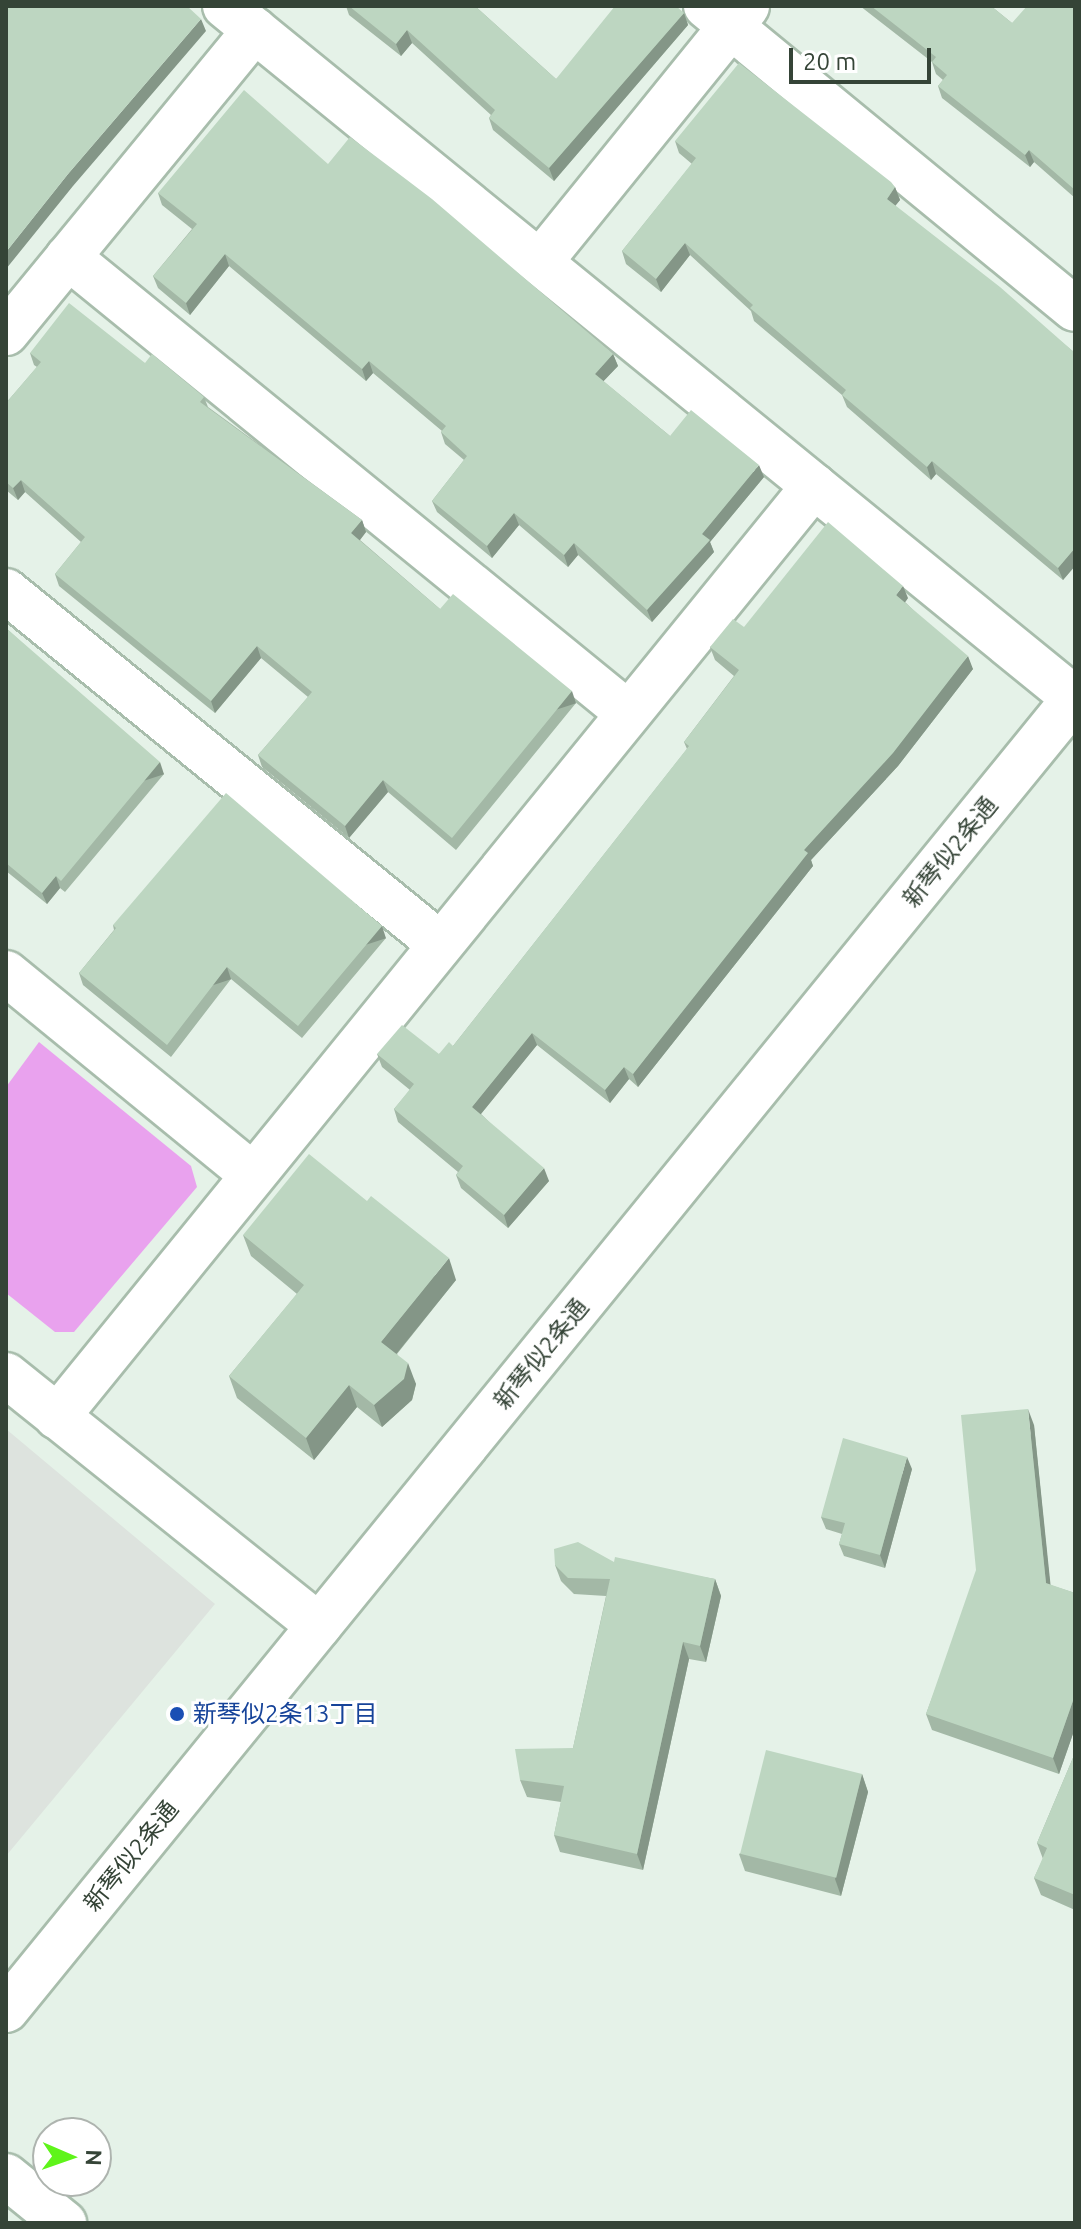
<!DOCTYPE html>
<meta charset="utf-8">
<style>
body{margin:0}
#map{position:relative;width:1081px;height:2229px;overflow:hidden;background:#e5f2e8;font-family:Ubuntu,"Noto Sans JP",sans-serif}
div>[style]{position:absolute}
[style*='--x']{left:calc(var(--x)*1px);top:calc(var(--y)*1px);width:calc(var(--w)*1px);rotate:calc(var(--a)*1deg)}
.parking>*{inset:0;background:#dde3de}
.water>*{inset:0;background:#e9a2ee}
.roads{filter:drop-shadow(2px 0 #a8bdac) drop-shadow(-2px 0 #a8bdac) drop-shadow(0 2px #a8bdac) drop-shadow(0 -2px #a8bdac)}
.minor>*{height:44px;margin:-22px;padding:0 22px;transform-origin:22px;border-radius:22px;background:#fff}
.tertiary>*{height:44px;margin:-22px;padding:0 22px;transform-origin:22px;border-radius:22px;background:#fff}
.wall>*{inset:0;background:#a3b8a6}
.shaded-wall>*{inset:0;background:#849687;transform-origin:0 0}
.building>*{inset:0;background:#bdd6c1;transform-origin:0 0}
.dots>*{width:22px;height:22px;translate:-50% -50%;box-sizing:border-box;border:4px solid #fff;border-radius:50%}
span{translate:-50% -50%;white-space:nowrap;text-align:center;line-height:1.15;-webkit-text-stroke:6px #fff;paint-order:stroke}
.street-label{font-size:24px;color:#354437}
.transit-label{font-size:24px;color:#164399}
.left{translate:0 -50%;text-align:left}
.frame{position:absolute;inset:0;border:8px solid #354437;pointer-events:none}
.north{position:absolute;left:32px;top:2117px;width:80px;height:80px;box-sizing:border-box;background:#fff;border:2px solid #aeb4af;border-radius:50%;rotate:92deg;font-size:22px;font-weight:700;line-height:32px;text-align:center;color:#354437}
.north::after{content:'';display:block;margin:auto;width:28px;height:36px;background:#5ff41a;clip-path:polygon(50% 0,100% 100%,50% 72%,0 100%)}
.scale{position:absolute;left:789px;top:48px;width:142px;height:36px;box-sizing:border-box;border:4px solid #354437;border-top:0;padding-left:10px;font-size:24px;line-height:28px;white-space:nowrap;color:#354437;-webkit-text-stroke:6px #fff;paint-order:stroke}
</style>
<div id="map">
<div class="parking">
<i style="clip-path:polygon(6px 1429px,215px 1604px,6px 1856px)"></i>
</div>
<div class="water">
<i style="clip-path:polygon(39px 1042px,191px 1166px,197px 1187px,74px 1332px,55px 1332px,6px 1293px,6px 1087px)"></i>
</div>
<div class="roads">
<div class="minor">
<i style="--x:225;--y:6;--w:1095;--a:39.18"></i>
<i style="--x:706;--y:6;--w:477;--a:39.4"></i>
<i style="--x:68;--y:257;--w:722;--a:39.16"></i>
<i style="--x:540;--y:262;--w:329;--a:-51"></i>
<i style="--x:6;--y:333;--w:392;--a:-50.6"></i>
<i style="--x:6;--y:591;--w:559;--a:39.12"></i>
<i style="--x:6;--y:973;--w:318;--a:39.3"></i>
<i style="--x:6;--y:1375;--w:401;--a:38.7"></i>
<i style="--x:57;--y:1417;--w:1200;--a:-50.89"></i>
</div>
<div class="tertiary">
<i style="--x:6;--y:2010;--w:1692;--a:-50.83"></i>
<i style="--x:6;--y:2176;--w:75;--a:39"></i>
</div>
</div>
<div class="wall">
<i style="clip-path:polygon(346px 6px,475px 6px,556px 79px,684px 13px,688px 25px,554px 181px,493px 130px,489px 118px,491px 115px,412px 43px,401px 56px,349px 15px)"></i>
<i style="clip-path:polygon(860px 6px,991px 6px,1012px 23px,1075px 6px,1075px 198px,1034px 162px,1030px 167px,942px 98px,938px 86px,943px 80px,936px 74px,932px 62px)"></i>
<i style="clip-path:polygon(675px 141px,895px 187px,900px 200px,895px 206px,1075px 353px,1075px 566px,1063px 580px,936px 474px,931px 480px,847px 407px,842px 395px,754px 321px,751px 311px,690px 255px,661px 292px,626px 264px,622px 251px,692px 164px,679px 153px)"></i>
<i style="clip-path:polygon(328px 164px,613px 354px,618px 366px,603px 381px,670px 436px,764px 477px,710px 542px,714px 552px,652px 622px,578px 555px,568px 567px,519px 525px,492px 558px,437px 512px,432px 501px,464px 460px,445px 444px,441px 432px,442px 431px,373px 373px,366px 381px,229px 266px,190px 315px,158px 288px,153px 276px,192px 229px,162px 205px,158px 193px)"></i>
<i style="clip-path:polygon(30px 353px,145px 363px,204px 397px,208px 407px,362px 520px,366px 532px,360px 540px,440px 609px,576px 703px,456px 850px,388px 792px,349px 838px,262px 767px,258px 755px,308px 697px,261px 658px,215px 713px,59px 586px,55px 574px,81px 542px,25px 492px,18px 500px,6px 490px,6px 403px,37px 367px,34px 365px)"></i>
<i style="clip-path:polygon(908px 598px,905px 602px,973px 669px,898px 766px,811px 860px,813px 866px,638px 1087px,629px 1079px,610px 1103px,537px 1045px,481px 1114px,549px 1181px,508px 1228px,461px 1188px,456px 1175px,458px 1172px,398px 1122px,394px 1109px,410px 1090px,382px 1067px,377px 1054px,439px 1054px,453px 1046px,687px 749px,684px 742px,734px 676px,715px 660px,710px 647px,744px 627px)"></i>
<i style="clip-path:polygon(6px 628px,164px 774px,65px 892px,60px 888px,47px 904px,6px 871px)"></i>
<i style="clip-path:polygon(113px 925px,386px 938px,302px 1038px,231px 979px,171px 1057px,83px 985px,79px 973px,114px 930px)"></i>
<i style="clip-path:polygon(243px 1235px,456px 1280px,397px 1354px,416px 1384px,412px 1400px,382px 1427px,357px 1407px,314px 1460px,237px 1398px,229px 1376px,297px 1294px,251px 1256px)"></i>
<i style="clip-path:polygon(1034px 1425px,1050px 1585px,1075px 1593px,1075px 1728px,1059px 1774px,932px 1730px,926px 1714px)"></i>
<i style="clip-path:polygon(912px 1469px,885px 1568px,844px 1556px,839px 1544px,842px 1534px,826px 1529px,821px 1517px)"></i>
<i style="clip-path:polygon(614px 1562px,715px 1579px,721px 1596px,706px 1662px,689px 1659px,643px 1870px,560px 1852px,554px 1835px,561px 1802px,527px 1797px,520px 1780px,573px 1748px,606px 1596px,574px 1594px,561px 1581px,555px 1565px)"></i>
<i style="clip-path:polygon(1075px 1753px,1075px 1910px,1041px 1895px,1034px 1878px,1043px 1859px,1037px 1843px)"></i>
<i style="clip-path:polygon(862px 1774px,868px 1792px,841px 1896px,745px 1871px,739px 1854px)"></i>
</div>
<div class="shaded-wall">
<i style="clip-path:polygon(684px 13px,688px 25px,554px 181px,549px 168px)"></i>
<i style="clip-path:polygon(201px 19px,206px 31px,73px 186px,6px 269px,6px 252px,68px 174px)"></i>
<i style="clip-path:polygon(407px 30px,412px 43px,401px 56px,396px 44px)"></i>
<i style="clip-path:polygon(1029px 150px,1034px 162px,1030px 167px,1025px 155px)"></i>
<i style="clip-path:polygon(895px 187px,900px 200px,891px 211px,887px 199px)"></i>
<i style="clip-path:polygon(685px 243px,690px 255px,661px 292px,656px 279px)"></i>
<i style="clip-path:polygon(225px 254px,229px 266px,190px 315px,186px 303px)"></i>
<i style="clip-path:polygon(613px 354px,618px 366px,599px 386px,595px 374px)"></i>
<i style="clip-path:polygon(369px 361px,373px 373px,366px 381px,362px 369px)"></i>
<i style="clip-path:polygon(932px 461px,936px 474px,931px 480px,927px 467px)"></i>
<i style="clip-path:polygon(759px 465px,764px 477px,710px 542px,714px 552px,652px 622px,647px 610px,702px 534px)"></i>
<i style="clip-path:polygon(21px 480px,25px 492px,18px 500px,13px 488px)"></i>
<i style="clip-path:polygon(514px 513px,519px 525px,492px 558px,487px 546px)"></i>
<i style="clip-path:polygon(362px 520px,366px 532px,356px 545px,351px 533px)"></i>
<i style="clip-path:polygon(574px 543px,578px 555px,568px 567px,564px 555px)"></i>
<i style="clip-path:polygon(1075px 548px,1075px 566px,1063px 580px,1058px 568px)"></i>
<i style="clip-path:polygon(903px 586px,908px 598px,901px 608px,896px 595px)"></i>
<i style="clip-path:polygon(257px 646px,261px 658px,215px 713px,211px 701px)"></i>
<i style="clip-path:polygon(968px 656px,973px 669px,898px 766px,811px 860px,813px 866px,638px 1087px,633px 1074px,804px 850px)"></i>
<i style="left:572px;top:691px;width:13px;height:190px;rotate:72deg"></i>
<i style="left:160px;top:762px;width:13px;height:155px;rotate:72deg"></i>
<i style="clip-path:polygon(383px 780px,388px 792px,349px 838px,345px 826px)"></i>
<i style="clip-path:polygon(56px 876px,60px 888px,47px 904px,42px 893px)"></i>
<i style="left:382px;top:926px;width:13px;height:131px;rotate:72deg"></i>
<i style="left:227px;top:967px;width:13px;height:98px;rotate:72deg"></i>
<i style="clip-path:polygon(532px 1033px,537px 1045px,476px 1120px,472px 1107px)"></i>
<i style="clip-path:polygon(624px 1067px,629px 1079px,610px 1103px,605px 1090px)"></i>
<i style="clip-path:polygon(544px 1168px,549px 1181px,508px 1228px,504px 1215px)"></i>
<i style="clip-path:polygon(449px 1258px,456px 1280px,389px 1363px,381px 1342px)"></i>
<i style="clip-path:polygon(408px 1363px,416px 1384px,412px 1400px,382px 1427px,374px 1405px)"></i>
<i style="clip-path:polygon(349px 1385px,357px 1407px,314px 1460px,306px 1438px)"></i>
<i style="clip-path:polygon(1028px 1409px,1034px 1425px,1052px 1599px,1046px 1583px)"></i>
<i style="clip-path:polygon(907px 1457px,912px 1469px,885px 1568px,880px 1555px)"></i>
<i style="clip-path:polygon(715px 1579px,721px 1596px,706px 1662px,700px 1646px)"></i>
<i style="clip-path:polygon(683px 1642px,689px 1659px,643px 1870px,637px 1854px)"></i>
<i style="clip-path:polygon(1075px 1695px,1075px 1728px,1059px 1774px,1053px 1758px)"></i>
<i style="clip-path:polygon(862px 1774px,868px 1792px,841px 1896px,835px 1879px)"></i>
</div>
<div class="building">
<i style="clip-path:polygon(6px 6px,187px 6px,201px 19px,68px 174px,6px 252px)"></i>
<i style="clip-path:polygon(349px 6px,475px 6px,556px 79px,615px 6px,676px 6px,684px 13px,549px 168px,489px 118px,495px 110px,407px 30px,396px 44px)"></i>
<i style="clip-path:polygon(871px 6px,991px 6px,1012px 23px,1027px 6px,1075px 6px,1075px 190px,1029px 150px,1025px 155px,938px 86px,947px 75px,932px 62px,936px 57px)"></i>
<i style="clip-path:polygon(739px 63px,891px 182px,895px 187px,887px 199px,1000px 287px,1075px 353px,1075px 548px,1058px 568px,932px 461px,927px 467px,842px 395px,846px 390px,750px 308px,753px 305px,685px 243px,656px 279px,622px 251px,696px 158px,675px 141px)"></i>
<i style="clip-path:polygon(244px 90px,328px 164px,350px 137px,432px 199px,613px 354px,595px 374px,670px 436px,691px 410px,759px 465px,702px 534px,710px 540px,647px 610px,574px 543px,564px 555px,514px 513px,487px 546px,432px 501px,467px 456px,441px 432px,446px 426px,369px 361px,362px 369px,225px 254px,186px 303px,153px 276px,197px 224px,158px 193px)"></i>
<i style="clip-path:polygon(69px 303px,145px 363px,152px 354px,204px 397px,200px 402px,362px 520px,351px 533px,440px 609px,453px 594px,572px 691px,452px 838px,383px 780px,345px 826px,258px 755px,312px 692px,257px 646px,211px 701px,55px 574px,85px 537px,21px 480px,13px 488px,6px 482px,6px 403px,41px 362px,30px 353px)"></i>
<i style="clip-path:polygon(828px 522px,903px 586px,896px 595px,968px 656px,893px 753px,804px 850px,808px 853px,633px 1074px,624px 1067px,605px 1090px,532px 1033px,472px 1107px,544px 1168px,504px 1215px,456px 1175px,463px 1166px,394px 1109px,414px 1084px,377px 1054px,402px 1025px,439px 1054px,449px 1042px,453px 1046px,689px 746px,684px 742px,739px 670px,710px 647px,733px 619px,744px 627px)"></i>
<i style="clip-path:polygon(6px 628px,160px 762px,61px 881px,56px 876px,42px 893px,6px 863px)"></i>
<i style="clip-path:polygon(226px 793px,382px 926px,298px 1026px,227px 967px,167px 1045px,79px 973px,116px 928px,113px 925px)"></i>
<i style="clip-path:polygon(309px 1154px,367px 1201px,371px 1196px,449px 1258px,381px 1342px,408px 1363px,404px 1379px,374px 1405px,349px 1385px,306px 1438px,229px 1376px,304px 1285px,243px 1235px)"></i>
<i style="clip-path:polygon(1028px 1409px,1046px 1583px,1075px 1593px,1075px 1695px,1053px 1758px,926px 1714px,976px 1570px,961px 1415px)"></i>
<i style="clip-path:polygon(843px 1438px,907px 1457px,880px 1555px,839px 1544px,845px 1523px,821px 1517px)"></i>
<i style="clip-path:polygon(578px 1542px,614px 1562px,615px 1557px,715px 1579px,700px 1646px,683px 1642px,637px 1854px,554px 1835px,564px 1786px,520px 1780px,515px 1749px,573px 1748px,610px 1579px,568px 1578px,555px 1565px,554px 1549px)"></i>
<i style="left:766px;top:1750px;width:99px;height:107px;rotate:14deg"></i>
<i style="clip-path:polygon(1075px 1753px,1075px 1895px,1034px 1878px,1047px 1848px,1037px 1843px)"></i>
</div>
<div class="dots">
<i style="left:177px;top:1714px;background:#1a4fb4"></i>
</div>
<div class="street-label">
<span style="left:950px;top:852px;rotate:-51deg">新琴似2条通</span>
<span style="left:541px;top:1354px;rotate:-51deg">新琴似2条通</span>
<span style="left:131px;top:1856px;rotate:-51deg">新琴似2条通</span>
</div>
<div class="transit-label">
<span class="left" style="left:193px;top:1714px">新琴似2条13丁目</span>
</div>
<div class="frame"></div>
<div class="north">N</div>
<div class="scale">20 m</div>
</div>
